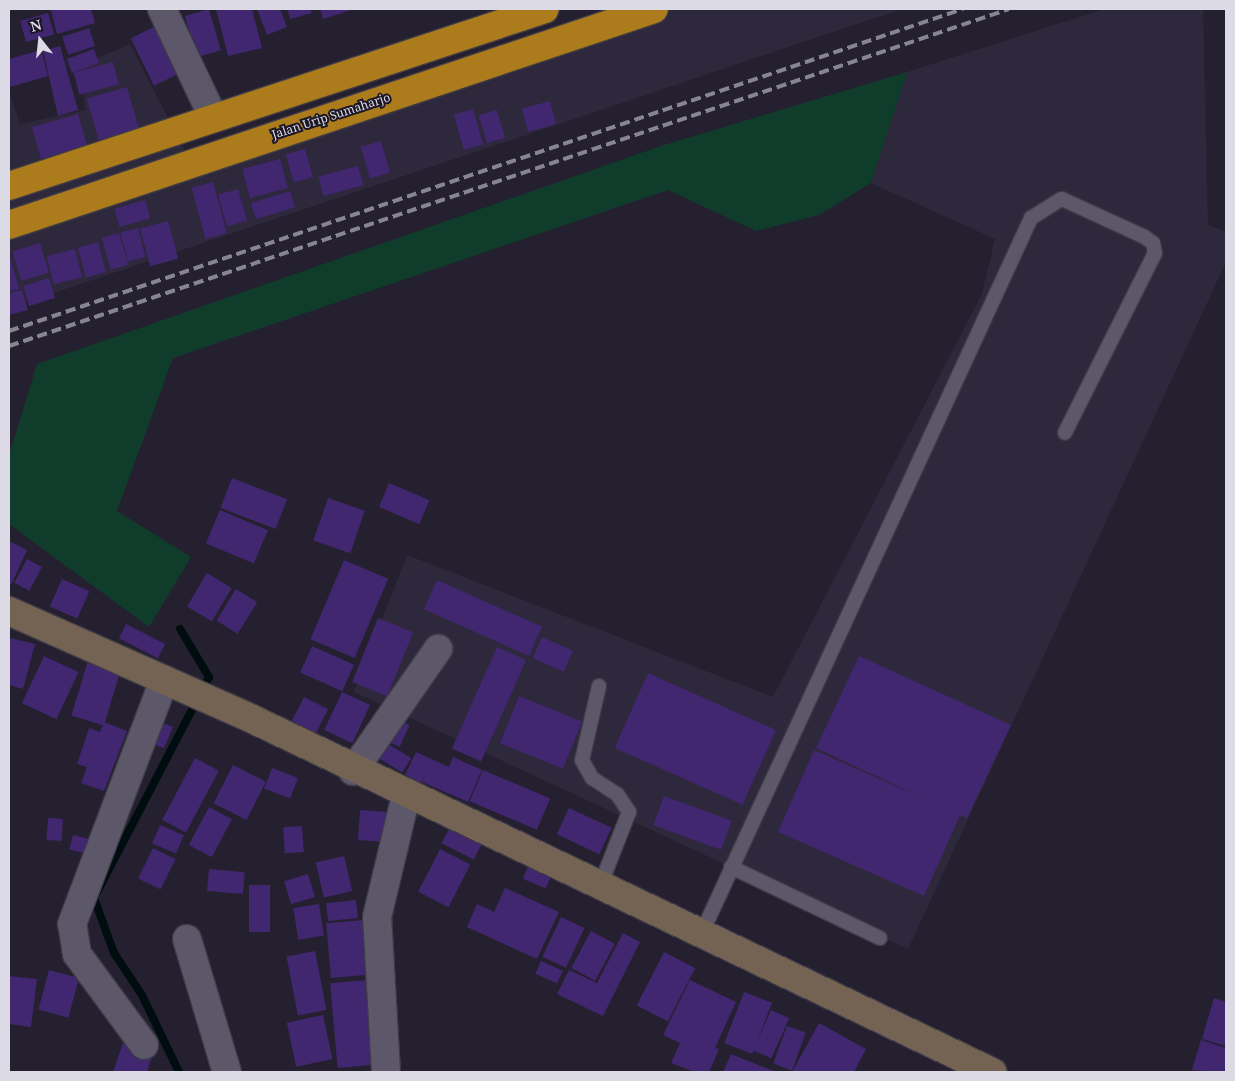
<!DOCTYPE html>
<style>
body{margin:0}
#map{position:relative;width:1235px;height:1081px;overflow:hidden;background:#24202f;font-family:"Noto Serif",serif}
div>[style]{position:absolute}
[style*='--x']{left:calc(var(--x)*1px);top:calc(var(--y)*1px);width:calc(var(--w)*1px);rotate:calc(var(--a)*1deg)}
.built>*{inset:0;background:#2e283c}
.green>*{inset:0;background:#103c2b}
.stream>*{height:8px;margin:-4px;padding:0 4px;transform-origin:4px;border-radius:4px;background:#000d10}
.building>*{inset:0;background:#412670;transform-origin:0 0}
.roads{filter:drop-shadow(1px 0 #3f3c47) drop-shadow(-1px 0 #3f3c47) drop-shadow(0 1px #3f3c47) drop-shadow(0 -1px #3f3c47)}
.lane>*{height:14px;margin:-7px;padding:0 7px;transform-origin:7px;border-radius:7px;background:#5c5869}
.street>*{height:28px;margin:-14px;padding:0 14px;transform-origin:14px;border-radius:14px;background:#5c5869}
.secondary>*{height:28px;margin:-14px;padding:0 14px;transform-origin:14px;border-radius:14px;background:#746252}
.highway>*{height:28px;margin:-14px;padding:0 14px;transform-origin:14px;border-radius:14px;background:#ac7b1b}
.rail>*{height:4px;margin-top:-2px;transform-origin:0;background:repeating-linear-gradient(90deg,#888592 0 10px,transparent 0 15px)}
span{translate:-50% -50%;white-space:nowrap;text-align:center;line-height:1.15;-webkit-text-stroke:4px #1b1725;paint-order:stroke}
.street-label{font-size:12px;color:#dcdae4}
.frame{position:absolute;inset:0;border:10px solid #dcdae4;pointer-events:none}
.north{position:absolute;left:15px;top:15px;width:50px;height:50px;-webkit-text-stroke:4px #1b1725;paint-order:stroke;rotate:344deg;font-size:14px;font-weight:700;line-height:20px;text-align:center;color:#dcdae4}
.north::after{content:'';display:block;margin:auto;width:18px;height:22px;background:#dcdae4;clip-path:polygon(50% 0,100% 100%,50% 72%,0 100%)}
</style>
<div id="map">
<div class="built">
<i style="clip-path:polygon(654px 9px,902px 9px,9px 308px,9px 91px,20px 124px,86px 110px,78px 67px,130px 44px,192px 165px)"></i>
<i style="clip-path:polygon(1105px 9px,1203px 9px,1208px 225px,1226px 232px,1226px 262px,908px 949px,354px 692px,407px 555px,773px 697px,982px 294px,995px 239px,871px 183px,907px 72px)"></i>
</div>
<div class="green">
<i style="clip-path:polygon(907px 72px,871px 183px,819px 215px,756px 231px,668px 190px,173px 358px,117px 511px,191px 557px,149px 627px,9px 524px,9px 455px,37px 364px,664px 145px)"></i>
</div>
<div class="stream">
<i style="--x:179;--y:1072;--w:85;--a:-115.7"></i>
<i style="--x:142;--y:995;--w:50;--a:-123.7"></i>
<i style="--x:114;--y:953;--w:59;--a:-110"></i>
<i style="--x:94;--y:898;--w:249;--a:-62.5"></i>
<i style="--x:209;--y:677;--w:56;--a:-121.1"></i>
</div>
<div class="building">
<i style="clip-path:polygon(91px 9px,95px 23px,57px 34px,51px 10px)"></i>
<i style="left:209px;top:9px;width:43px;height:25px;rotate:74deg"></i>
<i style="clip-path:polygon(216px 9px,252px 9px,262px 48px,228px 56px)"></i>
<i style="clip-path:polygon(257px 9px,280px 9px,287px 27px,267px 35px)"></i>
<i style="clip-path:polygon(287px 9px,310px 9px,312px 13px,290px 19px)"></i>
<i style="clip-path:polygon(320px 9px,354px 9px,323px 19px)"></i>
<i style="left:48px;top:13px;width:22px;height:29px;rotate:74deg"></i>
<i style="left:164px;top:22px;width:53px;height:37px;rotate:64deg"></i>
<i style="left:89px;top:28px;width:19px;height:28px;rotate:72deg"></i>
<i style="clip-path:polygon(60px 46px,78px 110px,58px 116px,43px 51px)"></i>
<i style="left:94px;top:49px;width:15px;height:29px;rotate:70deg"></i>
<i style="clip-path:polygon(41px 50px,48px 76px,10px 87px,9px 59px)"></i>
<i style="left:113px;top:62px;width:23px;height:41px;rotate:75deg"></i>
<i style="left:127px;top:87px;width:43px;height:42px;rotate:74deg"></i>
<i style="left:550px;top:101px;width:24px;height:29px;rotate:75deg"></i>
<i style="left:473px;top:109px;width:37px;height:20px;rotate:74deg"></i>
<i style="left:497px;top:110px;width:29px;height:19px;rotate:74deg"></i>
<i style="left:78px;top:114px;width:33px;height:48px;rotate:74deg"></i>
<i style="left:381px;top:141px;width:33px;height:21px;rotate:74deg"></i>
<i style="left:305px;top:149px;width:29px;height:20px;rotate:74deg"></i>
<i style="left:280px;top:159px;width:30px;height:39px;rotate:75deg"></i>
<i style="left:358px;top:166px;width:20px;height:41px;rotate:75deg"></i>
<i style="left:213px;top:182px;width:53px;height:22px;rotate:75deg"></i>
<i style="left:238px;top:189px;width:33px;height:21px;rotate:74deg"></i>
<i style="left:290px;top:191px;width:17px;height:41px;rotate:73deg"></i>
<i style="left:145px;top:200px;width:19px;height:32px;rotate:74deg"></i>
<i style="left:168px;top:221px;width:39px;height:29px;rotate:75deg"></i>
<i style="left:138px;top:228px;width:30px;height:18px;rotate:76deg"></i>
<i style="left:119px;top:233px;width:33px;height:18px;rotate:74deg"></i>
<i style="left:98px;top:242px;width:31px;height:21px;rotate:75deg"></i>
<i style="left:40px;top:243px;width:31px;height:29px;rotate:73deg"></i>
<i style="left:75px;top:249px;width:29px;height:29px;rotate:76deg"></i>
<i style="clip-path:polygon(9px 253px,19px 289px,9px 291px)"></i>
<i style="left:49px;top:278px;width:21px;height:27px;rotate:73deg"></i>
<i style="clip-path:polygon(22px 290px,28px 310px,9px 315px,9px 293px)"></i>
<i style="left:232px;top:478px;width:59px;height:32px;rotate:21deg"></i>
<i style="left:389px;top:483px;width:44px;height:26px;rotate:23deg"></i>
<i style="left:328px;top:498px;width:39px;height:45px;rotate:19deg"></i>
<i style="left:220px;top:510px;width:52px;height:36px;rotate:23deg"></i>
<i style="clip-path:polygon(9px 541px,27px 550px,11px 585px,9px 584px)"></i>
<i style="left:27px;top:559px;width:17px;height:27px;rotate:28deg"></i>
<i style="left:344px;top:560px;width:48px;height:86px;rotate:23deg"></i>
<i style="left:207px;top:573px;width:29px;height:39px;rotate:31deg"></i>
<i style="left:62px;top:579px;width:30px;height:30px;rotate:24deg"></i>
<i style="left:437px;top:580px;width:115px;height:32px;rotate:24deg"></i>
<i style="left:236px;top:589px;width:25px;height:37px;rotate:32deg"></i>
<i style="left:378px;top:618px;width:38px;height:69px;rotate:22deg"></i>
<i style="left:126px;top:624px;width:44px;height:16px;rotate:27deg"></i>
<i style="left:542px;top:637px;width:34px;height:23px;rotate:24deg"></i>
<i style="clip-path:polygon(10px 638px,35px 644px,23px 689px,9px 685px)"></i>
<i style="left:312px;top:646px;width:46px;height:29px;rotate:24deg"></i>
<i style="left:497px;top:647px;width:32px;height:111px;rotate:24deg"></i>
<i style="left:44px;top:656px;width:38px;height:52px;rotate:25deg"></i>
<i style="clip-path:polygon(859px 656px,1011px 725px,967px 818px,960px 815px,924px 896px,778px 832px,814px 750px,934px 803px,816px 748px)"></i>
<i style="left:88px;top:661px;width:34px;height:57px;rotate:17deg"></i>
<i style="left:648px;top:673px;width:140px;height:82px;rotate:24deg"></i>
<i style="left:342px;top:692px;width:31px;height:42px;rotate:25deg"></i>
<i style="left:519px;top:696px;width:68px;height:51px;rotate:22deg"></i>
<i style="left:304px;top:697px;width:27px;height:29px;rotate:27deg"></i>
<i style="left:394px;top:718px;width:17px;height:24px;rotate:24deg"></i>
<i style="clip-path:polygon(104px 722px,127px 731px,104px 791px,81px 783px,87px 767px,77px 764px,89px 728px,100px 732px)"></i>
<i style="left:161px;top:722px;width:13px;height:23px;rotate:23deg"></i>
<i style="left:388px;top:744px;width:27px;height:17px;rotate:31deg"></i>
<i style="clip-path:polygon(416px 752px,449px 767px,453px 757px,482px 770px,468px 802px,422px 782px,426px 771px,421px 783px,405px 775px)"></i>
<i style="left:195px;top:758px;width:27px;height:70px;rotate:28deg"></i>
<i style="left:233px;top:765px;width:37px;height:43px;rotate:27deg"></i>
<i style="left:272px;top:768px;width:28px;height:22px;rotate:21deg"></i>
<i style="left:483px;top:770px;width:73px;height:34px;rotate:23deg"></i>
<i style="left:664px;top:796px;width:72px;height:31px;rotate:20deg"></i>
<i style="left:209px;top:807px;width:26px;height:43px;rotate:28deg"></i>
<i style="left:569px;top:808px;width:47px;height:29px;rotate:25deg"></i>
<i style="left:360px;top:810px;width:28px;height:30px;rotate:4deg"></i>
<i style="left:48px;top:818px;width:15px;height:22px;rotate:4deg"></i>
<i style="left:453px;top:821px;width:36px;height:25px;rotate:27deg"></i>
<i style="left:160px;top:825px;width:26px;height:20px;rotate:23deg"></i>
<i style="left:302px;top:826px;width:26px;height:19px;rotate:86deg"></i>
<i style="left:73px;top:835px;width:25px;height:15px;rotate:14deg"></i>
<i style="left:153px;top:848px;width:25px;height:34px;rotate:26deg"></i>
<i style="left:440px;top:849px;width:34px;height:48px;rotate:27deg"></i>
<i style="left:344px;top:856px;width:36px;height:29px;rotate:77deg"></i>
<i style="left:529px;top:864px;width:25px;height:16px;rotate:23deg"></i>
<i style="left:209px;top:869px;width:36px;height:22px;rotate:5deg"></i>
<i style="left:308px;top:874px;width:24px;height:25px;rotate:73deg"></i>
<i style="left:249px;top:885px;width:21px;height:47px"></i>
<i style="clip-path:polygon(505px 888px,559px 912px,537px 959px,467px 927px,477px 904px,494px 912px)"></i>
<i style="left:356px;top:900px;width:18px;height:30px;rotate:84deg"></i>
<i style="left:319px;top:904px;width:32px;height:26px;rotate:81deg"></i>
<i style="left:561px;top:917px;width:26px;height:44px;rotate:25deg"></i>
<i style="left:363px;top:920px;width:55px;height:37px;rotate:85deg"></i>
<i style="left:591px;top:931px;width:27px;height:42px;rotate:28deg"></i>
<i style="clip-path:polygon(623px 933px,640px 942px,603px 1016px,557px 994px,569px 970px,597px 983px)"></i>
<i style="left:315px;top:951px;width:60px;height:29px;rotate:79deg"></i>
<i style="left:664px;top:952px;width:35px;height:60px;rotate:27deg"></i>
<i style="left:541px;top:961px;width:24px;height:14px;rotate:24deg"></i>
<i style="left:49px;top:970px;width:31px;height:41px;rotate:15deg"></i>
<i style="clip-path:polygon(9px 976px,37px 979px,31px 1027px,9px 1024px)"></i>
<i style="left:367px;top:980px;width:85px;height:37px;rotate:85deg"></i>
<i style="clip-path:polygon(690px 980px,736px 1002px,715px 1048px,719px 1049px,709px 1072px,695px 1072px,671px 1063px,680px 1043px,663px 1035px)"></i>
<i style="left:744px;top:992px;width:30px;height:55px;rotate:21deg"></i>
<i style="clip-path:polygon(1214px 998px,1226px 1002px,1226px 1046px,1202px 1039px)"></i>
<i style="left:771px;top:1010px;width:20px;height:44px;rotate:24deg"></i>
<i style="left:323px;top:1015px;width:45px;height:37px;rotate:78deg"></i>
<i style="clip-path:polygon(819px 1023px,866px 1049px,854px 1072px,792px 1072px)"></i>
<i style="left:787px;top:1026px;width:20px;height:40px;rotate:20deg"></i>
<i style="clip-path:polygon(1201px 1040px,1226px 1048px,1226px 1072px,1192px 1070px)"></i>
<i style="clip-path:polygon(123px 1043px,153px 1053px,147px 1072px,113px 1072px)"></i>
<i style="clip-path:polygon(731px 1054px,776px 1072px,723px 1072px)"></i>
</div>
<div class="roads">
<div class="lane">
<i style="--x:599;--y:686;--w:76;--a:102.9"></i>
<i style="--x:582;--y:760;--w:21;--a:61"></i>
<i style="--x:592;--y:778;--w:30;--a:33"></i>
<i style="--x:617;--y:794;--w:22;--a:56"></i>
<i style="--x:629;--y:812;--w:79;--a:111.4"></i>
<i style="--x:731;--y:867;--w:165;--a:25.5"></i>
<i style="--x:700;--y:937;--w:792;--a:-65.28"></i>
<i style="--x:1031;--y:218;--w:36;--a:-32"></i>
<i style="--x:1062;--y:199;--w:89;--a:24.6"></i>
<i style="--x:1143;--y:236;--w:12;--a:35"></i>
<i style="--x:1153;--y:243;--w:10;--a:79"></i>
<i style="--x:1155;--y:253;--w:201;--a:116.6"></i>
</div>
<div class="street">
<i style="--x:162;--y:9;--w:119;--a:64.7"></i>
<i style="--x:353;--y:771;--w:149;--a:-55.1"></i>
<i style="--x:187;--y:939;--w:139;--a:73.3"></i>
<i style="--x:144;--y:1045;--w:113;--a:-126.4"></i>
<i style="--x:77;--y:954;--w:30;--a:-99"></i>
<i style="--x:72;--y:924;--w:261;--a:-69.3"></i>
<i style="--x:386;--y:1072;--w:155;--a:-93.3"></i>
<i style="--x:377;--y:917;--w:125;--a:-76.6"></i>
</div>
<div class="secondary">
<i style="--x:9;--y:611;--w:259;--a:23.9"></i>
<i style="--x:246;--y:716;--w:827;--a:25.51"></i>
</div>
<div class="highway">
<i style="--x:9;--y:186;--w:564;--a:-18.27"></i>
<i style="--x:9;--y:225;--w:680;--a:-18.51"></i>
</div>
</div>
<div class="rail">
<i style="--x:9;--y:331;--w:1007;--a:-18.65"></i>
<i style="--x:9;--y:346;--w:1055;--a:-18.62"></i>
</div>
<div class="street-label">
<span style="left:331px;top:116px;rotate:-18deg">Jalan Urip Sumaharjo</span>
</div>
<div class="frame"></div>
<div class="north">N</div>
</div>
